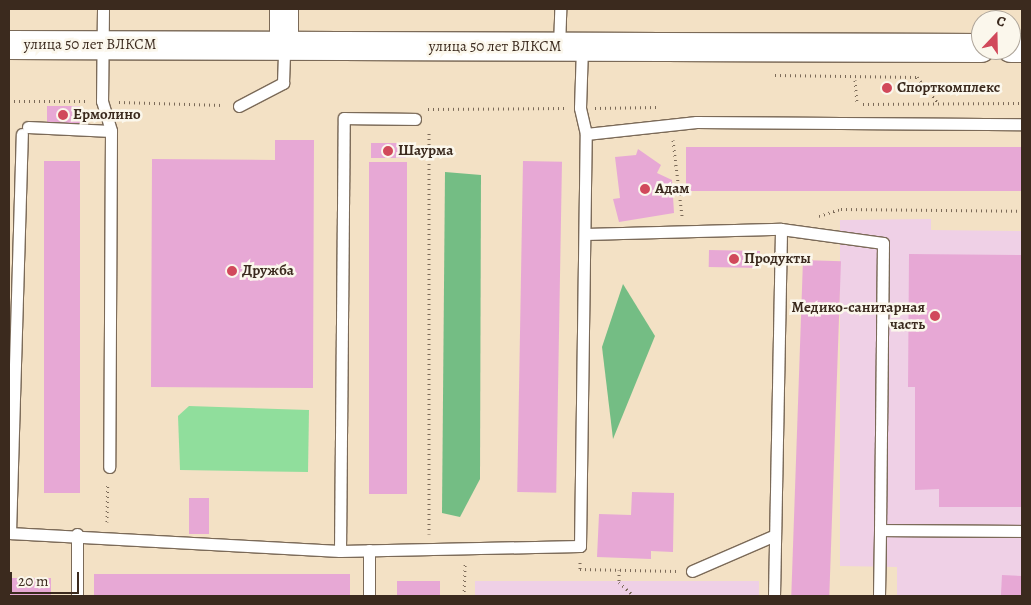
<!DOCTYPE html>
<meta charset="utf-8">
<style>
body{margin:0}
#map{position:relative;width:1031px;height:605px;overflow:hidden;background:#f3e1c5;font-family:Alegreya,serif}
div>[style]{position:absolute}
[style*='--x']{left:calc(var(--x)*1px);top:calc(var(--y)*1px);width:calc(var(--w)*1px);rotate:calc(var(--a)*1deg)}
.built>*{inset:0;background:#efd0e6;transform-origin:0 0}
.green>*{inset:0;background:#90de9c}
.forest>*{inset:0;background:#74bd84}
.building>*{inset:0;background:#e7a8d5;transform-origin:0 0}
.path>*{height:3px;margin-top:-1.5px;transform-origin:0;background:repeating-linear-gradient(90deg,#7b6a58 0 1px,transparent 0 5px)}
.roads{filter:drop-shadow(1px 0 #7b6a58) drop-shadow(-1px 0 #7b6a58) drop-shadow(0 1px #7b6a58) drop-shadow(0 -1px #7b6a58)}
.service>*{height:11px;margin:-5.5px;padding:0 5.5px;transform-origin:5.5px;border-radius:5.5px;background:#fff}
.tertiary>*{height:28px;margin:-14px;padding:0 14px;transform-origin:14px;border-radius:14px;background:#fff}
.secondary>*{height:28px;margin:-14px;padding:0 14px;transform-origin:14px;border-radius:14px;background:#fff}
.dots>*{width:14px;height:14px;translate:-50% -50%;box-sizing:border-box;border:2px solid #fbf7ec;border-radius:50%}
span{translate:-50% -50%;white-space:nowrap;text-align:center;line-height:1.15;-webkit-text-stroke:5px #fbf7ec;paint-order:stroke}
.street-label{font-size:15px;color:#3b2a1e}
.poi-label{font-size:15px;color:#3b2a1e;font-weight:700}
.left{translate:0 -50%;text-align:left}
.right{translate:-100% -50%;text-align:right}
.frame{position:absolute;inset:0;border:10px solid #3b2a1e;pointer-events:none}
.north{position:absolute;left:971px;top:10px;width:50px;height:50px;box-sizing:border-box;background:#fbf7ec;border:1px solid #aea59a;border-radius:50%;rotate:21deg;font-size:14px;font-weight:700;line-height:20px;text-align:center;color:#3b2a1e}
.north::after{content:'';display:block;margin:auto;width:18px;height:22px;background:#d1495b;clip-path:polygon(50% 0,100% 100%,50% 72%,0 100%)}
.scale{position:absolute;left:10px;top:572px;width:69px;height:22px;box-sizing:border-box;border:2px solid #3b2a1e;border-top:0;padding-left:6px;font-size:15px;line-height:18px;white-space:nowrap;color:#3b2a1e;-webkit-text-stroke:4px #fbf7ec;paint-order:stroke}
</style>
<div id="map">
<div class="built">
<i style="clip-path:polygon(931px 219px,931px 230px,1022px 231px,1022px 596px,897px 596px,897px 567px,840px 566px,840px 220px)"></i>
<i style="left:475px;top:581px;width:284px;height:15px"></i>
</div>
<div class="green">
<i style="clip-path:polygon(189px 406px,309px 410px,308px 472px,180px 470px,178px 416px)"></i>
</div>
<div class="forest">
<i style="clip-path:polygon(445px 172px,481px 175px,480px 479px,460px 517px,442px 513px)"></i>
<i style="clip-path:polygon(623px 284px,655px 336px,613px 439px,602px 347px)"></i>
</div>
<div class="building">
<i style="left:47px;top:106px;width:33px;height:18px"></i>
<i style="clip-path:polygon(275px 140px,314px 140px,313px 388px,151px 387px,152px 159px,275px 160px)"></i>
<i style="left:371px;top:143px;width:35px;height:15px"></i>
<i style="left:686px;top:147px;width:336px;height:44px"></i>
<i style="clip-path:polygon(638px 149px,661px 165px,657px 173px,672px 180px,674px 213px,619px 222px,613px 199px,620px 198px,615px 157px,636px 155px)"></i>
<i style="left:44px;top:161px;width:36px;height:332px"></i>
<i style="left:523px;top:161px;width:39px;height:331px;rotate:1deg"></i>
<i style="left:369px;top:162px;width:38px;height:332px"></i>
<i style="left:709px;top:250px;width:51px;height:17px;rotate:1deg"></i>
<i style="clip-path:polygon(909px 254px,1022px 255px,1022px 507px,939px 507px,939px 489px,915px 490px,915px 387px,908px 387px)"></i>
<i style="left:803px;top:260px;width:38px;height:336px;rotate:2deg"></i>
<i style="clip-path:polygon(632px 492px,674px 493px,673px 552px,651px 551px,651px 559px,597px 557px,599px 514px,631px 515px)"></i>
<i style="left:189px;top:498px;width:20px;height:36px"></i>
<i style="left:94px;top:574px;width:256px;height:22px"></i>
<i style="left:1002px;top:575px;width:20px;height:21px;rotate:3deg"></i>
<i style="left:9px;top:578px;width:42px;height:18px"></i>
<i style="left:397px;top:581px;width:43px;height:15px"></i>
</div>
<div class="path">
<i style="--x:775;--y:75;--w:142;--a:0.8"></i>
<i style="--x:917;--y:77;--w:33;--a:51"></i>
<i style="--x:855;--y:80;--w:24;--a:85"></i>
<i style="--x:9;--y:101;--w:77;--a:0"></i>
<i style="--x:119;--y:102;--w:104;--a:1.7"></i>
<i style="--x:863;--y:104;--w:159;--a:-0.4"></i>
<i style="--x:595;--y:108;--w:64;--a:-0.9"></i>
<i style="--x:428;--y:109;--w:136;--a:-0.4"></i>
<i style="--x:673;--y:140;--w:77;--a:83.2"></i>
<i style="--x:819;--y:216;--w:23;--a:-18"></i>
<i style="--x:841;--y:209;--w:181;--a:0.6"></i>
<i style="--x:107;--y:522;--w:39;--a:-89"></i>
<i style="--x:429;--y:534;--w:404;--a:-90"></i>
<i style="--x:580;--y:562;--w:7;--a:90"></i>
<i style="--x:580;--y:569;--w:97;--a:1.2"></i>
<i style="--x:619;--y:570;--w:12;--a:90"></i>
<i style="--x:619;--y:582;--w:21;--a:43"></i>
<i style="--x:464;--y:596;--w:32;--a:-88"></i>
</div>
<div class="roads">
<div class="service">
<i style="--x:103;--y:9;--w:92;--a:90.6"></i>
<i style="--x:102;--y:101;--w:31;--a:73"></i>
<i style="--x:111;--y:131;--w:336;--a:90.3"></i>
<i style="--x:559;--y:47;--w:38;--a:-88"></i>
<i style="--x:239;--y:106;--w:50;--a:-27.6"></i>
<i style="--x:283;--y:83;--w:37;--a:-88"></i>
<i style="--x:28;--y:127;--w:83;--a:2.8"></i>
<i style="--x:586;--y:134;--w:111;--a:-6.2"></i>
<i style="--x:696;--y:122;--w:326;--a:0.4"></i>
<i style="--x:585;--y:234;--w:196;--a:-1.5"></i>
<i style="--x:781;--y:229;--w:103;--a:7.8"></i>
<i style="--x:883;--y:243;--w:287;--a:90.6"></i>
<i style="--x:880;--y:530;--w:142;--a:0.4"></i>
<i style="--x:9;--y:533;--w:331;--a:3.1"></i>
<i style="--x:340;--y:551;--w:240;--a:-1.2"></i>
<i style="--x:580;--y:546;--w:412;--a:-89.2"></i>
<i style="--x:586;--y:134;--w:27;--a:-103"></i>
<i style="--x:580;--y:108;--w:61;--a:-88.1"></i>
<i style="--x:10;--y:533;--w:399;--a:-88.3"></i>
<i style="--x:369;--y:550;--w:46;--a:90"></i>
<i style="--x:340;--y:551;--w:433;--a:-89.5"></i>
<i style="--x:344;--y:118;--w:71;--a:0.8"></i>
<i style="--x:692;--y:571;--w:90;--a:-23.4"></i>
<i style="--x:77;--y:596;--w:62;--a:-90"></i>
<i style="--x:774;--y:596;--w:367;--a:-88.9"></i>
<i style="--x:879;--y:596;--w:66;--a:-89.1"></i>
</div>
<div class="tertiary">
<i style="--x:284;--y:9;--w:37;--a:90"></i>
</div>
<div class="secondary">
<i style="--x:9;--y:45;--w:972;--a:0.18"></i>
<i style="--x:1011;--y:48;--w:11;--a:0"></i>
</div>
</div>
<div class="dots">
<i style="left:887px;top:88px;background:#d1495b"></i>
<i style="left:63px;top:115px;background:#d1495b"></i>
<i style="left:388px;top:151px;background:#d1495b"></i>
<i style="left:645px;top:189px;background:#d1495b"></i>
<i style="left:734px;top:259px;background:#d1495b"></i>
<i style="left:232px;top:271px;background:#d1495b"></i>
<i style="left:935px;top:316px;background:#d1495b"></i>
</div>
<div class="street-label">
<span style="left:90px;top:45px">улица 50 лет ВЛКСМ</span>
<span style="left:495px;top:47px">улица 50 лет ВЛКСМ</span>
</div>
<div class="poi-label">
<span class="left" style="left:897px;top:88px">Спорткомплекс</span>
<span class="left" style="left:73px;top:115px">Ермолино</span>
<span class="left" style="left:398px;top:151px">Шаурма</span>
<span class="left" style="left:655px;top:189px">Адам</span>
<span class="left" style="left:744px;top:259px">Продукты</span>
<span class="left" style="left:242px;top:271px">Дружба</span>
<span class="right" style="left:925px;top:316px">Медико-санитарная<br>часть</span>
</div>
<div class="frame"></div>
<div class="north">С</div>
<div class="scale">20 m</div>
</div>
